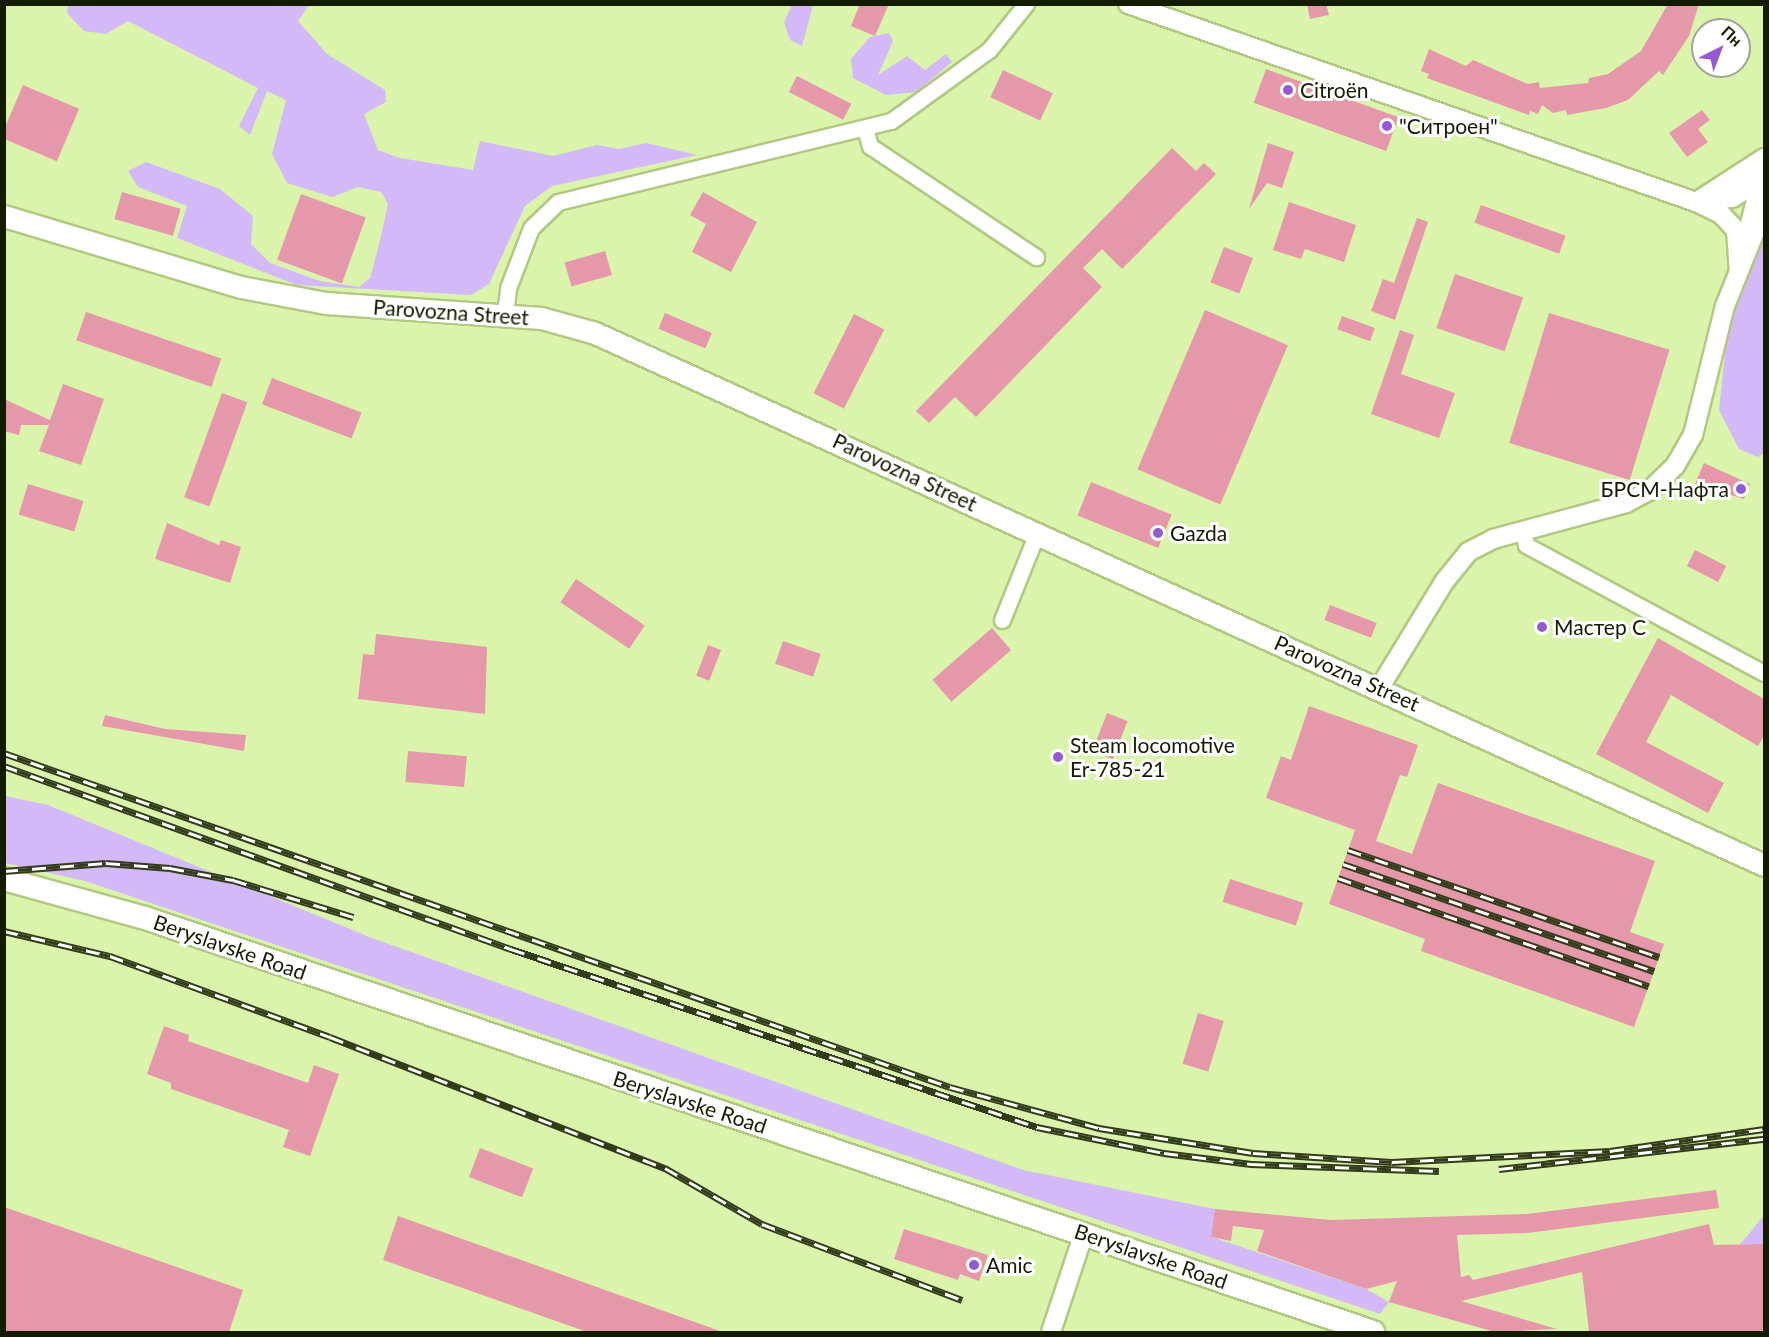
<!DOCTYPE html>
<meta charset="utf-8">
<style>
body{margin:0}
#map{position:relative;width:1769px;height:1337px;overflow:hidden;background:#dbf4ab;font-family:Lato,sans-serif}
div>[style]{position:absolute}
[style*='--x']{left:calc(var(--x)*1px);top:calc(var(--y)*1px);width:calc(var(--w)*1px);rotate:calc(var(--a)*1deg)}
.green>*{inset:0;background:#d3b9f7}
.building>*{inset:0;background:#e698ab;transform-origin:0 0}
.roads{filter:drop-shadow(2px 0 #b1c982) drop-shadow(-2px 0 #b1c982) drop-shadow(0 2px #b1c982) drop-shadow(0 -2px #b1c982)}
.minor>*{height:15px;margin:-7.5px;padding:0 7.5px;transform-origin:7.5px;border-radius:7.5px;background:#fff}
.tertiary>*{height:18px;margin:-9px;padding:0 9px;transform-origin:9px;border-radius:9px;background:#fff}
.secondary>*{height:21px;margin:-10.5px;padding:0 10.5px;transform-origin:10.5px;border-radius:10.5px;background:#fff}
.primary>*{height:22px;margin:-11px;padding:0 11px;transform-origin:11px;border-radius:11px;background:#fff}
.rail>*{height:7px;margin-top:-3.5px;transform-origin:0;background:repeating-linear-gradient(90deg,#fff 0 14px,#323c1b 0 28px);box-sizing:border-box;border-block:2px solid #323c1b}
.dots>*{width:16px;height:16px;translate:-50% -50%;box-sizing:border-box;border:3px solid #fff;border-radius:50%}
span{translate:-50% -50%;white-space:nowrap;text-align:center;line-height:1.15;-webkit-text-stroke:6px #fff;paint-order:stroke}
.poi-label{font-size:21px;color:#131b01}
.left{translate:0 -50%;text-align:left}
.right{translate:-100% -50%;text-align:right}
.street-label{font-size:21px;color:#131b01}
.frame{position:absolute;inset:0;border:6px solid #131b01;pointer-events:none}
.north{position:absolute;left:1691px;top:18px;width:60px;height:60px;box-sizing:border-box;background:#fff;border:2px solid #a1a499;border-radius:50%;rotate:42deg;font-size:16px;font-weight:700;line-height:24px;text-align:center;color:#131b01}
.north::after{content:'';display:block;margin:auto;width:21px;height:27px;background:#945ad1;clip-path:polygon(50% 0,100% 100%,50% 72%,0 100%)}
</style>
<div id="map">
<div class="green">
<i style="clip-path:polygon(68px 4px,309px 5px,298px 21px,327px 54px,385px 90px,386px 102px,364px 114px,378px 150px,400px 158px,473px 170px,480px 141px,553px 156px,597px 145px,619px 149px,646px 143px,697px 155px,552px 186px,525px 206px,489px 284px,471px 295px,297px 285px,177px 238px,187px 206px,138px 187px,128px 171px,146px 162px,220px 189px,253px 216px,251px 244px,270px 263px,320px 281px,359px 287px,370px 278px,379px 245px,388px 204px,381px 192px,358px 187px,332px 197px,287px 183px,272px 154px,286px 100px,267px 91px,250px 135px,239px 126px,258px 88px,128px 21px,106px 34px,84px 31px,67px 13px)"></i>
<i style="clip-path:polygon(792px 5px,813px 5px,802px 46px,790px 40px,784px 22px)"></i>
<i style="clip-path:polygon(889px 33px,893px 41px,878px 75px,907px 56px,925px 70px,946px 54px,952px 62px,916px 92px,886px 95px,853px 78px,851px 59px,870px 37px)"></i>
<i style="clip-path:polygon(1764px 239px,1764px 452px,1758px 457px,1739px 449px,1719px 410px,1729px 316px)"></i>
<i style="clip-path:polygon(5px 796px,48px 805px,372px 938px,1023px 1170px,1215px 1209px,1212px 1237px,1366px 1289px,1389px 1302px,1380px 1314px,85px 881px,5px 863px)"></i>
<i style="clip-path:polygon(1764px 1215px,1764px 1244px,1739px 1245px,1749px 1234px)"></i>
</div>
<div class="building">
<i style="clip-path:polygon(860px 4px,889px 4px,875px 36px,851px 26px)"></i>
<i style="clip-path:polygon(1307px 4px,1326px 4px,1329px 15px,1310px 19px)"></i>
<i style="clip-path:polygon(1668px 4px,1699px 4px,1689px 36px,1663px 75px,1659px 71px,1628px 100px,1606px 108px,1567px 115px,1566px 110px,1553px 113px,1542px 105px,1538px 114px,1530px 111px,1529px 115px,1427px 78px,1429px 74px,1421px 71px,1429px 49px,1466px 66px,1473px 60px,1528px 84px,1539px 82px,1540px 88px,1588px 83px,1589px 78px,1608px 74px,1641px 51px)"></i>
<i style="left:1266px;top:69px;width:141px;height:36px;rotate:20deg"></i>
<i style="left:1003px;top:70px;width:55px;height:30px;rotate:25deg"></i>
<i style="left:797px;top:76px;width:61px;height:18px;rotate:27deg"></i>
<i style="left:23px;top:85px;width:61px;height:57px;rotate:23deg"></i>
<i style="clip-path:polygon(1702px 110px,1710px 120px,1698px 129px,1708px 142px,1687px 157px,1669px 133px)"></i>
<i style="clip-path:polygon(1268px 143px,1294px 152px,1282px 188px,1267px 183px,1249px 209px)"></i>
<i style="clip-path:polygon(1172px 148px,1196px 171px,1204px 163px,1216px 174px,1122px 269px,1102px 249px,1083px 268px,1102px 287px,976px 417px,955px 397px,929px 423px,916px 411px)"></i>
<i style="left:122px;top:192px;width:61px;height:28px;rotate:16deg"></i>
<i style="clip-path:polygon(703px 192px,757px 222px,731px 272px,692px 252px,706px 224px,690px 215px)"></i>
<i style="left:301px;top:194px;width:69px;height:70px;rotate:20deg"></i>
<i style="clip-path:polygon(1289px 202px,1356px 225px,1344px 262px,1305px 249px,1301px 259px,1273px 250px)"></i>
<i style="left:1481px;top:205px;width:90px;height:19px;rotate:20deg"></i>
<i style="clip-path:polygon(1417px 218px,1428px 222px,1395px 320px,1371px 311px,1383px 279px,1394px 283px)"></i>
<i style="left:1224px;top:247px;width:31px;height:38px;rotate:21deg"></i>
<i style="left:605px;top:251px;width:25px;height:42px;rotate:74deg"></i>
<i style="left:1455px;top:274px;width:72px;height:57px;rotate:19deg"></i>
<i style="left:1205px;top:310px;width:90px;height:173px;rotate:23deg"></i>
<i style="left:86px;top:312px;width:143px;height:30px;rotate:19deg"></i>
<i style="left:665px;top:313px;width:51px;height:17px;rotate:23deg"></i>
<i style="left:1549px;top:313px;width:126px;height:136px;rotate:17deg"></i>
<i style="left:854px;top:314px;width:34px;height:89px;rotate:27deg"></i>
<i style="left:1342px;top:316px;width:35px;height:14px;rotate:20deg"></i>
<i style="clip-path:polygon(1400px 330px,1414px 335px,1401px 374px,1455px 393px,1439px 438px,1371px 414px)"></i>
<i style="left:272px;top:378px;width:96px;height:28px;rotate:21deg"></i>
<i style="clip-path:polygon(63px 384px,104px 399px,81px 465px,39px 451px,49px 425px,21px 425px,19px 435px,4px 431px,4px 399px,50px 420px)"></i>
<i style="left:222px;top:393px;width:27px;height:111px;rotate:20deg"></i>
<i style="clip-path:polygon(1704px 463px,1750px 484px,1744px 499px,1695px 484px)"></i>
<i style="left:1091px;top:482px;width:87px;height:36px;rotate:22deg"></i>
<i style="left:28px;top:484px;width:58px;height:32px;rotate:17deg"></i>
<i style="clip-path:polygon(167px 523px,219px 545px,221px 540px,241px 547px,230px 583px,155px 559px)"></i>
<i style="left:1695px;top:550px;width:35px;height:18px;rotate:27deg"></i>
<i style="left:576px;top:579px;width:83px;height:28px;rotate:34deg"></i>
<i style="left:1330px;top:605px;width:50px;height:16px;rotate:21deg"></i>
<i style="left:992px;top:628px;width:29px;height:79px;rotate:49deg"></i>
<i style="clip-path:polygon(376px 634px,487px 647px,485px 714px,358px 699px,363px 654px,374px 655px)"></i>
<i style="clip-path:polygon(1658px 638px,1764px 699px,1764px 736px,1758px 746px,1671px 695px,1646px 742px,1724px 783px,1708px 813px,1596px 754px)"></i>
<i style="left:783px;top:641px;width:40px;height:24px;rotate:19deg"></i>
<i style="left:708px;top:645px;width:14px;height:33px;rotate:21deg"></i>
<i style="clip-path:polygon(1309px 706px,1418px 745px,1407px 777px,1400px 775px,1376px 841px,1412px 854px,1438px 783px,1655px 861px,1630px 932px,1664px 944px,1634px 1027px,1421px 951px,1425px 939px,1329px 904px,1355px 830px,1266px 798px,1281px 756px,1291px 760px)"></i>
<i style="left:1107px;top:713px;width:22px;height:41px;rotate:21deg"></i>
<i style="clip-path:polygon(105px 715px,165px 729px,246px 735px,244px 751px,102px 726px)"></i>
<i style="left:408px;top:751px;width:59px;height:31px;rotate:5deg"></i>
<i style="left:1230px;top:879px;width:77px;height:24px;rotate:18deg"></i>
<i style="left:1198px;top:1013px;width:27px;height:53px;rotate:17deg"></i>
<i style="clip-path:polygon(164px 1026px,189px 1035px,188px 1041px,308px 1083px,314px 1065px,339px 1074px,310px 1156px,283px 1147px,289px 1130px,171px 1089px,171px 1083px,147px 1074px)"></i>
<i style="left:480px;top:1148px;width:57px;height:31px;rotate:21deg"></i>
<i style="clip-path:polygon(1716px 1190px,1719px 1208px,1528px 1233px,1457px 1235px,1461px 1277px,1469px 1275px,1473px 1280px,1709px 1224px,1714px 1245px,1764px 1244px,1764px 1332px,1589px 1332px,1582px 1272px,1461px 1301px,1557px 1329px,1495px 1332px,1389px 1302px,1397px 1281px,1366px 1289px,1257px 1251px,1264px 1230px,1233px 1226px,1231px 1241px,1211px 1237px,1215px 1209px,1331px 1220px,1527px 1214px)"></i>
<i style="clip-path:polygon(4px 1207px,243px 1290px,229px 1332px,4px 1332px)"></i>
<i style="clip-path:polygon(398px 1216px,720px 1331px,719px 1332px,587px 1332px,383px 1260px)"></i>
<i style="clip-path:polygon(904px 1229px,988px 1255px,979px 1281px,960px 1274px,958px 1280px,894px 1259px)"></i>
</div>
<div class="roads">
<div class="minor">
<i style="--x:866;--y:132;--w:15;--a:74"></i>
<i style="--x:870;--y:146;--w:200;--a:33.8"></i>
<i style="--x:505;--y:314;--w:26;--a:-83"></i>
<i style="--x:508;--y:288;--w:64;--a:-69"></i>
<i style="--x:531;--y:228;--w:37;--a:-44"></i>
<i style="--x:558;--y:202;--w:343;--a:-13.7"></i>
<i style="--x:891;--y:121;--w:121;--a:-35.9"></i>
<i style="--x:989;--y:50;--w:59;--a:-51.2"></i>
<i style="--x:1524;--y:534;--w:11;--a:80"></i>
<i style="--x:1526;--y:545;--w:270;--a:28.3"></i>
<i style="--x:1002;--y:620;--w:94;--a:-68.1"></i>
</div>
<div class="tertiary">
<i style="--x:1128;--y:4;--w:602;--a:19.22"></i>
<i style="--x:1696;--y:202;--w:28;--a:26"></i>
<i style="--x:1721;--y:214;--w:22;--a:47"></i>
<i style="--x:1736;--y:230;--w:39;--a:86"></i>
<i style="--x:1696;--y:202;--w:81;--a:-32.9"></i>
<i style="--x:1697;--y:202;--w:35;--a:-7"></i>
<i style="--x:1732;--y:198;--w:38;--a:-32"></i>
<i style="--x:1750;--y:224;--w:58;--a:-76"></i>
<i style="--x:1380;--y:687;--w:123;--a:-58.6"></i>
<i style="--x:1444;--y:582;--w:38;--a:-51"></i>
<i style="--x:1468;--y:552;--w:28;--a:-27"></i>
<i style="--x:1493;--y:539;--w:138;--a:-15.1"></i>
<i style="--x:1626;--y:503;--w:27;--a:-28"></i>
<i style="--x:1650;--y:490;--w:35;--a:-44"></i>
<i style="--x:1675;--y:466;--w:36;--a:-60"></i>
<i style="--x:1693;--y:435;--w:133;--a:-76.1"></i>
<i style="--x:1725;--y:306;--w:105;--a:-68.1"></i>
<i style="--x:1051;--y:1332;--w:104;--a:-71.6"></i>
</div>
<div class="secondary">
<i style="--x:4;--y:216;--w:247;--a:16.7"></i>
<i style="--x:241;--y:287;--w:86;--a:10.7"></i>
<i style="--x:326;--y:303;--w:216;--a:4"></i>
<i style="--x:541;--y:318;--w:56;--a:15.5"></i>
<i style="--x:595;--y:333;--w:1284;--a:24.47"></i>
</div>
<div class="primary">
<i style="--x:4;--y:879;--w:146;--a:15.5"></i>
<i style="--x:145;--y:918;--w:1296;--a:18.63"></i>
</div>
</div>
<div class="rail">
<i style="--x:4;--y:753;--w:1003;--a:19.45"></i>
<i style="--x:950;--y:1087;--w:155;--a:15.4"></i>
<i style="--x:1099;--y:1128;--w:156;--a:9.2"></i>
<i style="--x:1253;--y:1153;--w:139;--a:3.7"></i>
<i style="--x:1392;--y:1162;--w:218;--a:-2.9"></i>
<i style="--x:1610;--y:1151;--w:156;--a:-8.1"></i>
<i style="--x:4;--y:766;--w:539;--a:19.85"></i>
<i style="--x:511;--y:949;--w:555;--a:18.7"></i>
<i style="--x:1037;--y:1127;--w:130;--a:11.6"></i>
<i style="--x:1164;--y:1153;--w:88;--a:7.2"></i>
<i style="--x:1251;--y:1164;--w:188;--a:2.1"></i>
<i style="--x:1348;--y:850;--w:329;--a:19"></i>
<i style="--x:1343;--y:864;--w:329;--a:19"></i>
<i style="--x:4;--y:871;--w:102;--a:-4.5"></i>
<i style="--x:106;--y:863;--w:64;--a:4.5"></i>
<i style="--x:170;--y:868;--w:64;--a:10.8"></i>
<i style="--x:233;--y:880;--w:126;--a:17.1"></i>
<i style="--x:1338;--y:878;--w:329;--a:19.2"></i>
<i style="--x:4;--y:931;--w:109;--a:13.3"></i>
<i style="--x:110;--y:956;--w:234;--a:20.2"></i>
<i style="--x:330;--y:1037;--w:360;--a:21.4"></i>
<i style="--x:665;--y:1168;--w:112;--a:30"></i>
<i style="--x:762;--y:1224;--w:214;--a:20.8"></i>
<i style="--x:1499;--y:1169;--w:267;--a:-6.5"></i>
</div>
<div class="dots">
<i style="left:1288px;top:90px;background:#945ad1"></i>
<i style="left:1387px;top:126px;background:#945ad1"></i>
<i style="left:1741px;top:489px;background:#945ad1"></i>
<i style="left:1158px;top:533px;background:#945ad1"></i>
<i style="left:1542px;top:627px;background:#945ad1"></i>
<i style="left:1058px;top:757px;background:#945ad1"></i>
<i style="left:974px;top:1265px;background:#945ad1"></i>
</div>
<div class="poi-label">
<span class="left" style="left:1300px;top:90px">Citroën</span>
<span class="left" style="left:1399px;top:126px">"Ситроен"</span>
<span class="right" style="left:1729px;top:489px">БРСМ-Нафта</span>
<span class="left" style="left:1170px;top:533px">Gazda</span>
<span class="left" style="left:1554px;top:627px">Мастер С</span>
<span class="left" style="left:1070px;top:757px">Steam locomotive<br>Er-785-21</span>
<span class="left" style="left:986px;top:1265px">Amic</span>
</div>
<div class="street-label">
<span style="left:451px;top:312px;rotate:4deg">Parovozna Street</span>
<span style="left:905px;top:472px;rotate:25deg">Parovozna Street</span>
<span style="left:1347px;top:673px;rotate:24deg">Parovozna Street</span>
<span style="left:230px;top:947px;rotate:19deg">Beryslavske Road</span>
<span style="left:690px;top:1102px;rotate:18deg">Beryslavske Road</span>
<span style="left:1151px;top:1256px;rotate:19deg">Beryslavske Road</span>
</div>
<div class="frame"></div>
<div class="north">Пн</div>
</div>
